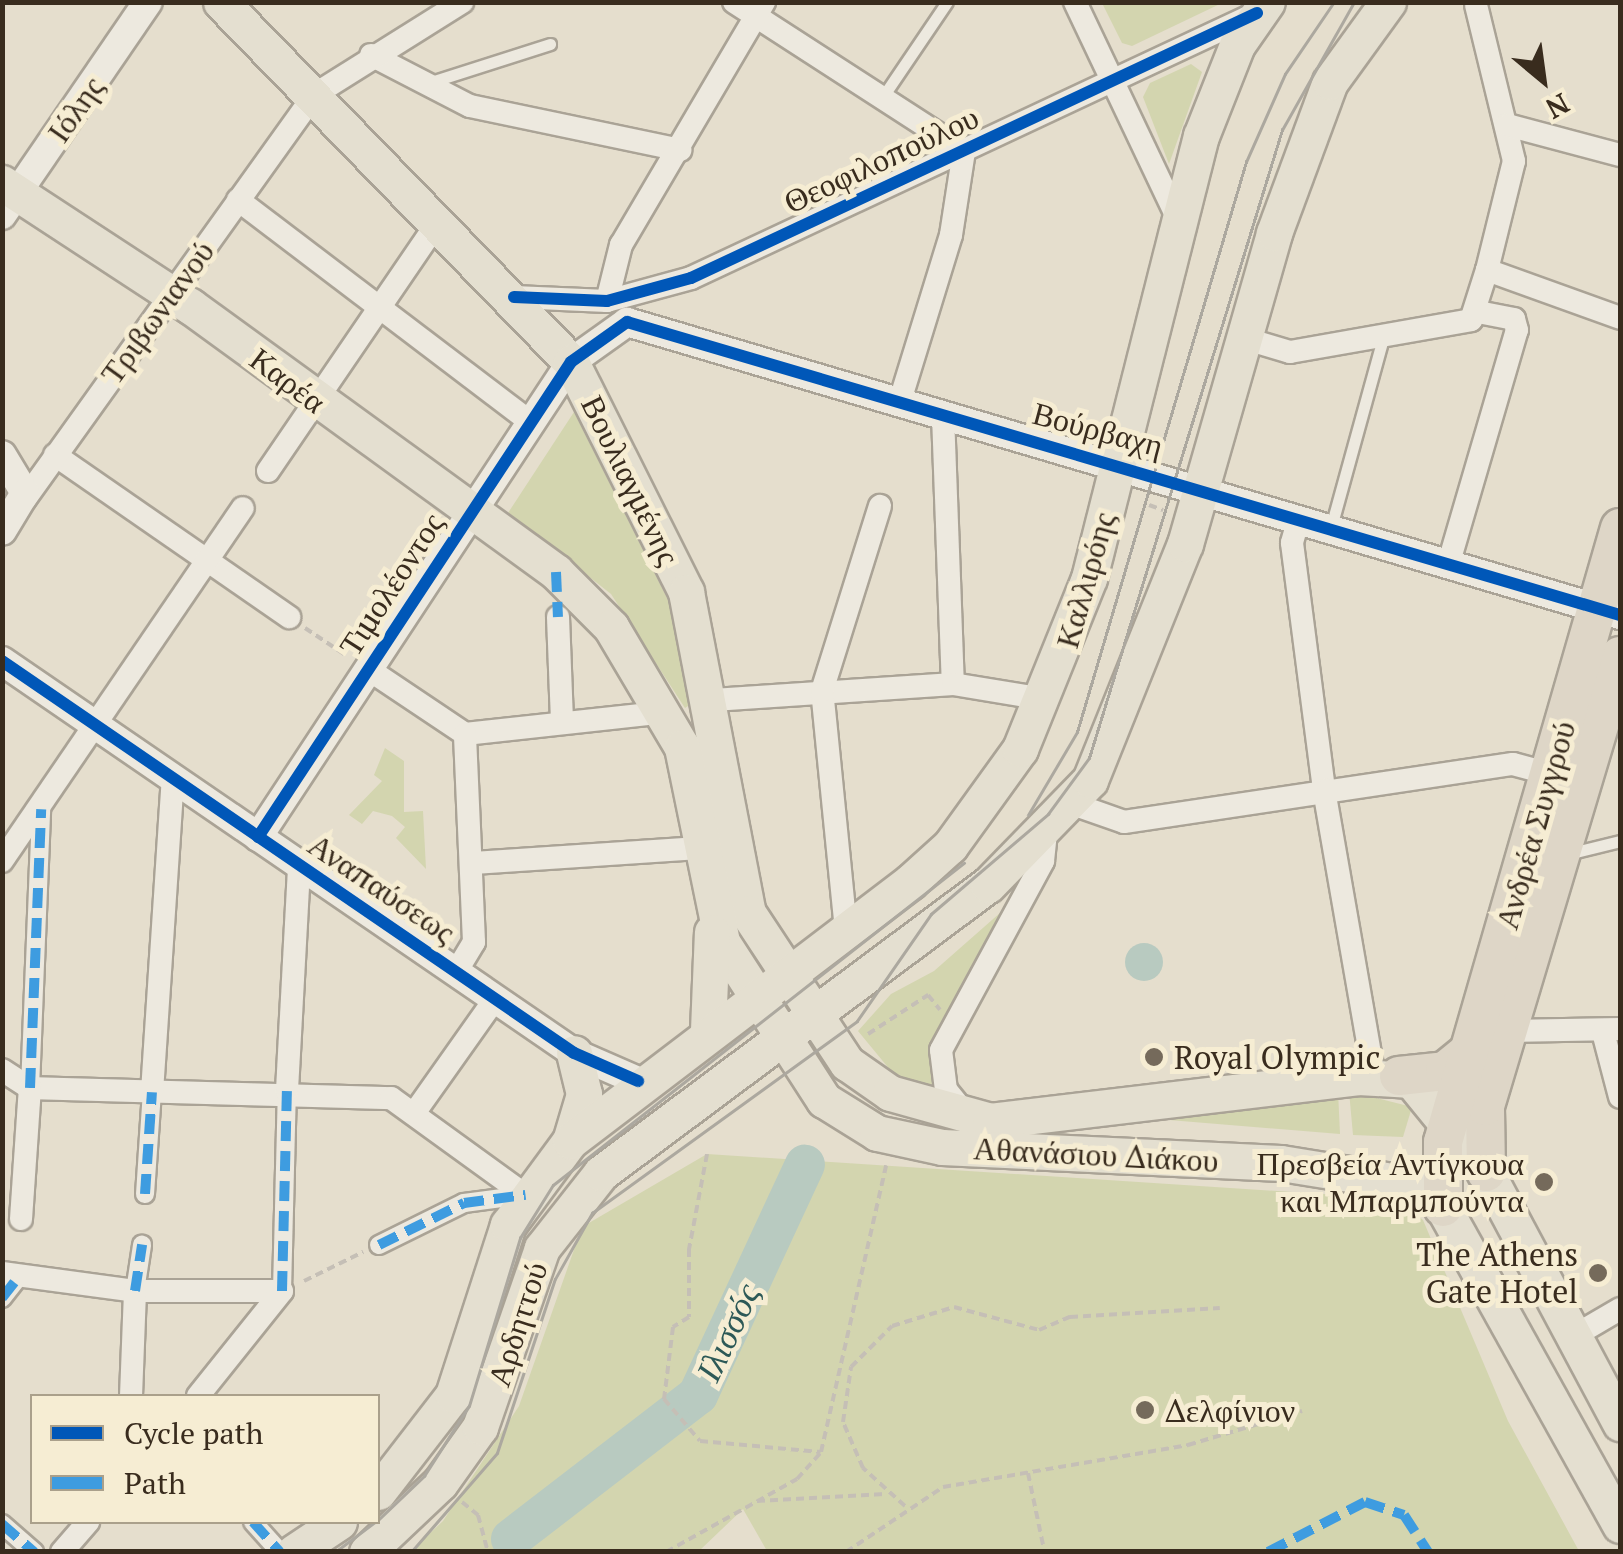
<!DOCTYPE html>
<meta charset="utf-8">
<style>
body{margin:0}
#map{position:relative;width:1623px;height:1554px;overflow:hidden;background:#e5decd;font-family:"PT Serif",serif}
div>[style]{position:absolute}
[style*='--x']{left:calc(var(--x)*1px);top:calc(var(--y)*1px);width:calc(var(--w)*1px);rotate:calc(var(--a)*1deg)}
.green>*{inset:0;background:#d3d5af}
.water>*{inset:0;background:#b8cac0}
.round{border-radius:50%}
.river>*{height:40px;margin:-20px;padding:0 20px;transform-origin:20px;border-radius:20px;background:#b8cac0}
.path>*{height:4px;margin-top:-2px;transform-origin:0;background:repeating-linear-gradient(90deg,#c5bfb6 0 8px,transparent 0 13px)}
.roads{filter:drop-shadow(2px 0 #aaa396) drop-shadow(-2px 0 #aaa396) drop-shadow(0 2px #aaa396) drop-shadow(0 -2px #aaa396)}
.service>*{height:11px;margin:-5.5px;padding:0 5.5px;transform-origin:5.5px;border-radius:5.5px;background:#ede9df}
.pedestrian>*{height:18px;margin:-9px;padding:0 9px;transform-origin:9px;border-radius:9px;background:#ede9df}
.minor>*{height:22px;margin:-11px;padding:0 11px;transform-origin:11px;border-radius:11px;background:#ede9df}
.tertiary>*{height:28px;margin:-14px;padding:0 14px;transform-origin:14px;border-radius:14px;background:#ede9df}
.primary>*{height:35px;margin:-17.5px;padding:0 17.5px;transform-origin:17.5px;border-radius:17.5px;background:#e4dfd0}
.trunk>*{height:38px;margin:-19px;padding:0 19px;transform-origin:19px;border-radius:19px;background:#ded6c7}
.tram>*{height:2.5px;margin:-1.25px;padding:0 1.25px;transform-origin:1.25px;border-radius:1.25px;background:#aca89f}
.quiet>*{height:10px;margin-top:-5px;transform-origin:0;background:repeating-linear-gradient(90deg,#3e9ce0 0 20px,transparent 0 30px)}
.cycleway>*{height:12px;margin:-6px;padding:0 6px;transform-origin:6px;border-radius:6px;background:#0057b8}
.dots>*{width:28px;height:28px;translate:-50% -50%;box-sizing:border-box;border:5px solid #f6edd3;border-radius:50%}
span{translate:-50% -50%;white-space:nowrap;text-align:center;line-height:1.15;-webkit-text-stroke:10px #f6edd3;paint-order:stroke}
.street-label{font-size:32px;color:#392c1e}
.poi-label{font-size:32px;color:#392c1e}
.left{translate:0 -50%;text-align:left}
.right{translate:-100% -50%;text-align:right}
.water-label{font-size:35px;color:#2d5957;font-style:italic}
.frame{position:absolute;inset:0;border:5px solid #392c1e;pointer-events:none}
.legend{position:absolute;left:30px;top:1394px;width:350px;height:130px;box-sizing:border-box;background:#f6edd3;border:2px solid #aaa08b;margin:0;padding:12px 18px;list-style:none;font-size:30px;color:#392c1e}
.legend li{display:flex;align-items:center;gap:20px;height:50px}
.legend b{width:50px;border:2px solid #aaa08b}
.north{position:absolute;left:1493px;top:30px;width:100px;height:100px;-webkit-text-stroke:8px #f6edd3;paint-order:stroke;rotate:151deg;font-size:28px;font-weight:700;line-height:40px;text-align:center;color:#392c1e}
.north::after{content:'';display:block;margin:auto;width:35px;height:45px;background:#392c1e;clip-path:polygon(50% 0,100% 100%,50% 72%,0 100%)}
</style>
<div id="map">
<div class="green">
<i style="clip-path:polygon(1102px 3px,1222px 3px,1132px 46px,1122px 43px)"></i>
<i style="clip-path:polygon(1191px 64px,1202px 72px,1169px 164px,1143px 97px,1150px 83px)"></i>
<i style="clip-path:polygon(574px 412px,673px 610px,698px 699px,685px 708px,611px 594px,508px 513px)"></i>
<i style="clip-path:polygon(385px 748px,404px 761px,404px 812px,423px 811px,426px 869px,396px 838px,405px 827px,392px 816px,373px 811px,362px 824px,349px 815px,382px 781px,374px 775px)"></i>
<i style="clip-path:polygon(1017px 898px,929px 1045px,933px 1093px,891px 1071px,858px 1031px,891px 994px,934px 971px)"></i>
<i style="clip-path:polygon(1338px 1091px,1340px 1134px,1169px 1120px,1169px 1113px)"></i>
<i style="clip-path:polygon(1349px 1091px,1412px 1107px,1403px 1137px,1353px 1135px)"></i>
<i style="clip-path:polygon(707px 1154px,1399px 1199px,1423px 1220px,1508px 1421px,1579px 1551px,767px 1551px,743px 1509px,699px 1551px,410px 1552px,443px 1521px,519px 1406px,582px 1227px)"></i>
</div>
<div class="water">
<i class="round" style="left:1125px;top:943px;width:38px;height:38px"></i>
</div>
<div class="river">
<i style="--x:511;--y:1539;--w:236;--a:-37.6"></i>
<i style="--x:698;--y:1395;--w:254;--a:-65.1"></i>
</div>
<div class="path">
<i style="--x:1149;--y:505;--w:15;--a:20"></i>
<i style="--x:305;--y:628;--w:50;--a:33.7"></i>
<i style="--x:868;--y:1034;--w:72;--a:-33"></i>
<i style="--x:928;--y:995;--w:19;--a:51"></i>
<i style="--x:707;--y:1154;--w:97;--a:100.7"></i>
<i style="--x:689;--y:1249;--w:68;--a:90"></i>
<i style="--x:689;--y:1317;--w:19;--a:148"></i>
<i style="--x:673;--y:1327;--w:73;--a:97.1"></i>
<i style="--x:664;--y:1399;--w:55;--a:49.4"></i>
<i style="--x:700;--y:1441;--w:121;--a:5.2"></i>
<i style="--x:304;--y:1281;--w:66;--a:-26.2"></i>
<i style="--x:1028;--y:1473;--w:74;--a:78.2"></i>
<i style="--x:757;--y:1501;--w:128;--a:-3.1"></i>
<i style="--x:462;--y:1502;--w:21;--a:39"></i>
<i style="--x:478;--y:1515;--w:38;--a:75"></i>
<i style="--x:905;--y:1506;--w:57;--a:-137.9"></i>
<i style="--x:863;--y:1468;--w:50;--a:-113.5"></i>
<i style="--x:843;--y:1422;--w:56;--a:-81.7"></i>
<i style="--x:851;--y:1367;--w:58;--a:-45"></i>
<i style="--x:892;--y:1326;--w:65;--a:-17"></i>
<i style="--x:954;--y:1307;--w:88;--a:15.1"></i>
<i style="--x:1039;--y:1330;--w:34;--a:-23"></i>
<i style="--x:1070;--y:1317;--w:150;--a:-3.4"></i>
<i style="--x:666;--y:1552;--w:150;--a:-29.1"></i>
<i style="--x:797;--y:1479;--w:36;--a:-48"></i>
<i style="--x:821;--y:1452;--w:294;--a:-77.2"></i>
<i style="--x:846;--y:1552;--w:117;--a:-33.8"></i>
<i style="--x:943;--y:1487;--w:249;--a:-9.7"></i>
<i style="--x:1188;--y:1445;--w:119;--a:-16.6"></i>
</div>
<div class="roads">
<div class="service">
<i style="--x:431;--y:82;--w:125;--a:-17.7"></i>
<i style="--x:884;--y:95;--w:112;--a:-55.9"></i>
<i style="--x:1331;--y:527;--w:196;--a:-74.6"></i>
<i style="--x:1567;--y:854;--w:55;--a:-13.8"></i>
</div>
<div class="pedestrian">
<i style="--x:30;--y:1088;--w:279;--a:-87.7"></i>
<i style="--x:145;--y:1194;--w:102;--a:-86.1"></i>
<i style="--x:379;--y:1245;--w:95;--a:-26.3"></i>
<i style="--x:464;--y:1203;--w:62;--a:-7.5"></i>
<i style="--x:135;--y:1291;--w:47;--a:-81.3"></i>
<i style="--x:282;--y:1291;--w:201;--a:-88.6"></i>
<i style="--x:2;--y:1298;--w:23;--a:-52"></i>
<i style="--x:253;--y:1522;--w:40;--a:48"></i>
<i style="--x:2;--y:1524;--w:43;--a:41.2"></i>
</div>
<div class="minor">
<i style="--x:734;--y:2;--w:274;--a:32.9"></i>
<i style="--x:964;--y:151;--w:85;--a:98.8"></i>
<i style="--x:951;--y:235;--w:174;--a:107.1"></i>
<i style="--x:1075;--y:2;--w:240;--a:64.6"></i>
<i style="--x:1476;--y:5;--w:161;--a:76.3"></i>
<i style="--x:1514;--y:161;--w:112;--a:103.9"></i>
<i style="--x:371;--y:55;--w:111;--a:27.3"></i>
<i style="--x:470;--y:106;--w:215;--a:11.8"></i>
<i style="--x:1507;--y:125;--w:117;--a:14.9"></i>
<i style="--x:238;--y:200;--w:368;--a:37.2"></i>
<i style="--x:514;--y:297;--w:93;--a:2.5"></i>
<i style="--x:607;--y:301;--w:87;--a:-15.3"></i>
<i style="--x:691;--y:278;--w:625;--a:-25.09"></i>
<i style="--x:607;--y:301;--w:58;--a:-76"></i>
<i style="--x:621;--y:245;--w:282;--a:-59.5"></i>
<i style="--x:1243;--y:338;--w:49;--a:16.6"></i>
<i style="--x:1290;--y:352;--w:184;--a:-10"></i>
<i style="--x:1471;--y:320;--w:52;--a:-72.3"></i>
<i style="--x:1487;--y:270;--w:141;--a:19.8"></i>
<i style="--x:943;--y:415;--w:269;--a:87.9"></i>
<i style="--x:55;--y:455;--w:285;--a:34.7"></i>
<i style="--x:268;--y:471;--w:304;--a:-55.7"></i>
<i style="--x:25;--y:499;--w:497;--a:-54.4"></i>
<i style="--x:314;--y:95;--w:175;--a:-32.1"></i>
<i style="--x:1299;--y:518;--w:26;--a:106"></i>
<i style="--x:1292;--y:543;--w:249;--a:82.6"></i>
<i style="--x:1324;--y:790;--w:290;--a:80.1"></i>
<i style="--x:1449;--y:562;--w:242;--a:-73.7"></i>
<i style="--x:1517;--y:330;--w:11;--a:-105"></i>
<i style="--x:1514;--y:319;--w:38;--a:-169"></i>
<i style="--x:558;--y:617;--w:105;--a:87.8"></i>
<i style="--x:368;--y:669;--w:117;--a:33.8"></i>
<i style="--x:713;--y:700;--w:241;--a:-3.8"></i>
<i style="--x:953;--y:684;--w:93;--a:9.3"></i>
<i style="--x:465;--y:734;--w:202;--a:-6.2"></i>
<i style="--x:1073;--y:804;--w:54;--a:19.4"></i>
<i style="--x:1124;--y:822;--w:393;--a:-8.5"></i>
<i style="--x:1513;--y:764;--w:38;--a:15"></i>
<i style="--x:2;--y:861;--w:427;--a:-55.7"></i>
<i style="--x:473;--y:863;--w:227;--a:-3.8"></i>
<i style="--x:846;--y:930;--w:240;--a:-95.7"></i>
<i style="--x:822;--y:691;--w:194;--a:-72.6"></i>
<i style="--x:456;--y:972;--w:35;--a:-59"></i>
<i style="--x:474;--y:942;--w:208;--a:-92.5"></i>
<i style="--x:1507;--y:1031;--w:113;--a:-1"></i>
<i style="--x:1603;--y:1032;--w:67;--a:75.3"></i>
<i style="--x:2;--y:1070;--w:33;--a:33"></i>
<i style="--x:30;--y:1088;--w:361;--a:1.6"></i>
<i style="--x:391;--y:1098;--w:165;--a:35.9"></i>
<i style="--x:287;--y:1090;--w:225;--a:-86.9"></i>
<i style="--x:152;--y:1092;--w:315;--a:-86.2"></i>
<i style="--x:415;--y:1112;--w:138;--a:-54.7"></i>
<i style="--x:964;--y:1112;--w:28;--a:-129"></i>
<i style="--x:946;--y:1090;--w:40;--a:-97.1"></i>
<i style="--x:941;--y:1050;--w:215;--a:-61.6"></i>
<i style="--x:1043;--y:861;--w:27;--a:-84"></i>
<i style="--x:21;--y:1219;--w:131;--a:-86.1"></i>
<i style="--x:2;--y:1273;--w:134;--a:7.7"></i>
<i style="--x:135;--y:1291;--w:147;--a:0"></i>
<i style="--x:1574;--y:1336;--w:53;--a:-30.4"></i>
<i style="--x:131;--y:1396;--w:105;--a:-87.8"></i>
<i style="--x:198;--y:1396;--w:134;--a:-51.3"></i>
<i style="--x:62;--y:1552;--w:40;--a:-49"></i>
</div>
<div class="tertiary">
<i style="--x:2;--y:215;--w:258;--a:-55.6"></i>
<i style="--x:2;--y:455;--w:44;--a:58.8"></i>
<i style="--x:25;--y:493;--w:44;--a:121.2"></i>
<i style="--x:2;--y:661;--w:693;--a:34.42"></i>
<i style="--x:574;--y:1053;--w:70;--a:23.6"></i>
<i style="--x:258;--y:837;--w:569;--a:-56.62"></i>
<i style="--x:571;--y:362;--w:69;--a:-35.5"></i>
<i style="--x:627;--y:322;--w:1035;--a:16.44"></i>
</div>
<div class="primary">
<i style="--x:221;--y:2;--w:502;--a:45.81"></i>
<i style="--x:571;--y:362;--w:257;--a:63.4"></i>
<i style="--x:686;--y:592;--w:327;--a:79.1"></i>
<i style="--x:748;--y:913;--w:180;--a:56.6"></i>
<i style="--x:847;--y:1063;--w:52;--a:34.9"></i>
<i style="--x:890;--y:1093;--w:104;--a:15.6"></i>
<i style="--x:990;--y:1121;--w:371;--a:-6.8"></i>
<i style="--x:1358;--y:1077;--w:53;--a:3.2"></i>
<i style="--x:1411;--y:1080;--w:119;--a:50.8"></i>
<i style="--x:1486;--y:1172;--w:285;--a:61.9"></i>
<i style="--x:2;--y:183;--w:225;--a:33.2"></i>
<i style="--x:190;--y:306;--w:452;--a:36"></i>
<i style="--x:556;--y:572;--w:78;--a:45"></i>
<i style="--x:611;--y:627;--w:139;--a:59.4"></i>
<i style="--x:682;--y:747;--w:199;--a:78.4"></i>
<i style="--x:722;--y:942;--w:188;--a:57.2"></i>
<i style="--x:824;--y:1100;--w:62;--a:31.9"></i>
<i style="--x:877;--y:1133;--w:66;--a:12.2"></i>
<i style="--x:942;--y:1147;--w:339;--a:2.7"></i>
<i style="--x:1281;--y:1163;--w:144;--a:9.2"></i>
<i style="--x:1423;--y:1186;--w:29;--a:46"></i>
<i style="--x:1443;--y:1207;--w:364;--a:60.9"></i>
<i style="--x:708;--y:1030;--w:98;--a:-87.7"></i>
<i style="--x:571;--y:1138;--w:46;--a:-73.5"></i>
<i style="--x:584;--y:1094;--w:42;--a:-103.7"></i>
<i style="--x:378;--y:1492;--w:123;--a:-52.3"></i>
<i style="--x:453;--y:1395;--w:179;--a:-72.1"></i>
<i style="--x:508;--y:1225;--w:104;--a:-53.6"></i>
<i style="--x:570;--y:1141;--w:427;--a:-37.3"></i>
<i style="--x:910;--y:882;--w:54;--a:-42"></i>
<i style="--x:950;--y:846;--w:120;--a:-54.2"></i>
<i style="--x:1020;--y:749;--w:184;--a:-68"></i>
<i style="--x:1089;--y:578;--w:456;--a:-75.8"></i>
<i style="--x:1201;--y:136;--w:98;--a:-68.4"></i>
<i style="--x:1237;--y:45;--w:52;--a:-55.1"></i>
<i style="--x:294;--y:1552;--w:54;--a:-33.7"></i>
<i style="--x:367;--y:1552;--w:100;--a:-43.4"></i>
<i style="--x:440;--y:1483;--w:69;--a:-54.5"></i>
<i style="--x:480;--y:1427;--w:189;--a:-70.9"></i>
<i style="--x:542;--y:1248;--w:95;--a:-51.8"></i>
<i style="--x:601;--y:1173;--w:482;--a:-36.7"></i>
<i style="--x:988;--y:885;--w:146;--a:-45.8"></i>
<i style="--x:1090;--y:780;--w:254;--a:-68.1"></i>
<i style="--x:1185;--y:544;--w:323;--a:-74"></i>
<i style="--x:1274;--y:233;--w:161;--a:-69.7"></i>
<i style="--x:1330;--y:82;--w:99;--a:-54.1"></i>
</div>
<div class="trunk">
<i style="--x:1399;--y:1076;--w:46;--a:-6.2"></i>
<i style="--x:1445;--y:1071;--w:32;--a:-39"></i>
<i style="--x:1486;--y:1172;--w:66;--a:-90.9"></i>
<i style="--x:1485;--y:1106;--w:470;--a:-73.3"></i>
<i style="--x:1443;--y:1207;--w:65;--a:-90"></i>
<i style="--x:1443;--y:1142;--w:639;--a:-73.92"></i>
</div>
</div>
<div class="tram">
<i style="--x:1028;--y:815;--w:96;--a:-59.4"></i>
<i style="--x:1077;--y:732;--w:595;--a:-73.49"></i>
<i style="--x:1246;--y:162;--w:96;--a:-66.1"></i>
<i style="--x:1285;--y:74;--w:87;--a:-55.8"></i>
<i style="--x:378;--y:1520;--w:64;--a:-43.7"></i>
<i style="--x:424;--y:1476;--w:83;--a:-57.3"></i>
<i style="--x:469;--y:1406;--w:176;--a:-73.1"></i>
<i style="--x:520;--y:1238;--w:62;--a:-58.1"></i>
<i style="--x:553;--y:1185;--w:522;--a:-38.08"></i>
<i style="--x:335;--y:1552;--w:50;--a:-36.9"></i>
<i style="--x:411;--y:1552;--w:131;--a:-49"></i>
<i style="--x:497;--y:1453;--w:183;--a:-71.6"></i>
<i style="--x:555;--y:1279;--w:76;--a:-60.7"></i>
<i style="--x:592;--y:1213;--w:327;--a:-35.9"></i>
<i style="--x:857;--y:1021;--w:130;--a:-55.3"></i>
<i style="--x:931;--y:914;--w:154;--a:-40.5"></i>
<i style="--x:1048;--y:814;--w:69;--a:-53.8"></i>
<i style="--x:1089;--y:758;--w:657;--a:-72.92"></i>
<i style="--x:1282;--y:130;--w:147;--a:-60.6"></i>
</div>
<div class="quiet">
<i style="--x:556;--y:572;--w:45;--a:87.5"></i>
<i style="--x:30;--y:1088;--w:279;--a:-87.7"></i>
<i style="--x:145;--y:1194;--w:102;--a:-86.1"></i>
<i style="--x:379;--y:1245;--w:95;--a:-26.3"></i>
<i style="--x:464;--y:1203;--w:62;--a:-7.5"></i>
<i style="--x:135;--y:1291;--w:47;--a:-81.3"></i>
<i style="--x:282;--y:1291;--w:201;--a:-88.6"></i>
<i style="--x:2;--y:1298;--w:23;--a:-52"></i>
<i style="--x:253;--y:1522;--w:40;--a:48"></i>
<i style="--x:2;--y:1524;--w:43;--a:41.2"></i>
<i style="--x:1268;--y:1552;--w:109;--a:-27.3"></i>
<i style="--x:1365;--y:1502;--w:41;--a:18.4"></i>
<i style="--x:1404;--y:1515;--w:44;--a:57"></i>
</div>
<div class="cycleway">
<i style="--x:514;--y:297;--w:93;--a:2.5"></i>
<i style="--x:607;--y:301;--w:87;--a:-15.3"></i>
<i style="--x:691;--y:278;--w:625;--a:-25.09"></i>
<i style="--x:2;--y:661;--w:693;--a:34.42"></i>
<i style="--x:574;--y:1053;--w:70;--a:23.6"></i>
<i style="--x:258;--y:837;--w:569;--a:-56.62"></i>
<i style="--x:571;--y:362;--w:69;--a:-35.5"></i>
<i style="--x:627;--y:322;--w:1035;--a:16.44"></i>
</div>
<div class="dots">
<i style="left:1154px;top:1057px;background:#756a5b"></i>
<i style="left:1544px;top:1182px;background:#756a5b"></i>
<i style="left:1598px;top:1273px;background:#756a5b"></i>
<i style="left:1145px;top:1410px;background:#756a5b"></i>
</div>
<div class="street-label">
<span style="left:75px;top:109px;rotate:-55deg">Ιόλης</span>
<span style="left:881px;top:159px;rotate:-25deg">Θεοφιλοπούλου</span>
<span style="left:157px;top:312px;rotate:-54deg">Τριβωνιανού</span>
<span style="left:288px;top:380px;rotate:37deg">Καρέα</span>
<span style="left:1098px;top:429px;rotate:15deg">Βούρβαχη</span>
<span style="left:631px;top:480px;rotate:64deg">Βουλιαγμένης</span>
<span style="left:1085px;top:580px;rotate:-74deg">Καλλιρόης</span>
<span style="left:391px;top:584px;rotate:-57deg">Τιμολέοντος</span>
<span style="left:1535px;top:825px;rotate:-74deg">Ανδρέα Συγγρού</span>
<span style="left:382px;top:888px;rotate:34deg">Αναπαύσεως</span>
<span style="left:1096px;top:1154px;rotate:3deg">Αθανάσιου Διάκου</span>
<span style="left:517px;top:1324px;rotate:-72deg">Αρδηττού</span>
</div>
<div class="poi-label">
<span class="left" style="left:1174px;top:1057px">Royal Olympic</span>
<span class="right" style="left:1524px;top:1182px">Πρεσβεία Αντίγκουα<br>και Μπαρμπούντα</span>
<span class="right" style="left:1578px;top:1273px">The Athens<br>Gate Hotel</span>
<span class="left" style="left:1165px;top:1410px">Δελφίνιον</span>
</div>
<div class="water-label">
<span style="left:727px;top:1332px;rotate:-65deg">Ιλισσός</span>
</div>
<div class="frame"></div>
<ul class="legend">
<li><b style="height:12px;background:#0057b8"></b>Cycle path</li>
<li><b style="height:12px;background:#3e9ce0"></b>Path</li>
</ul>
<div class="north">N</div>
</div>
